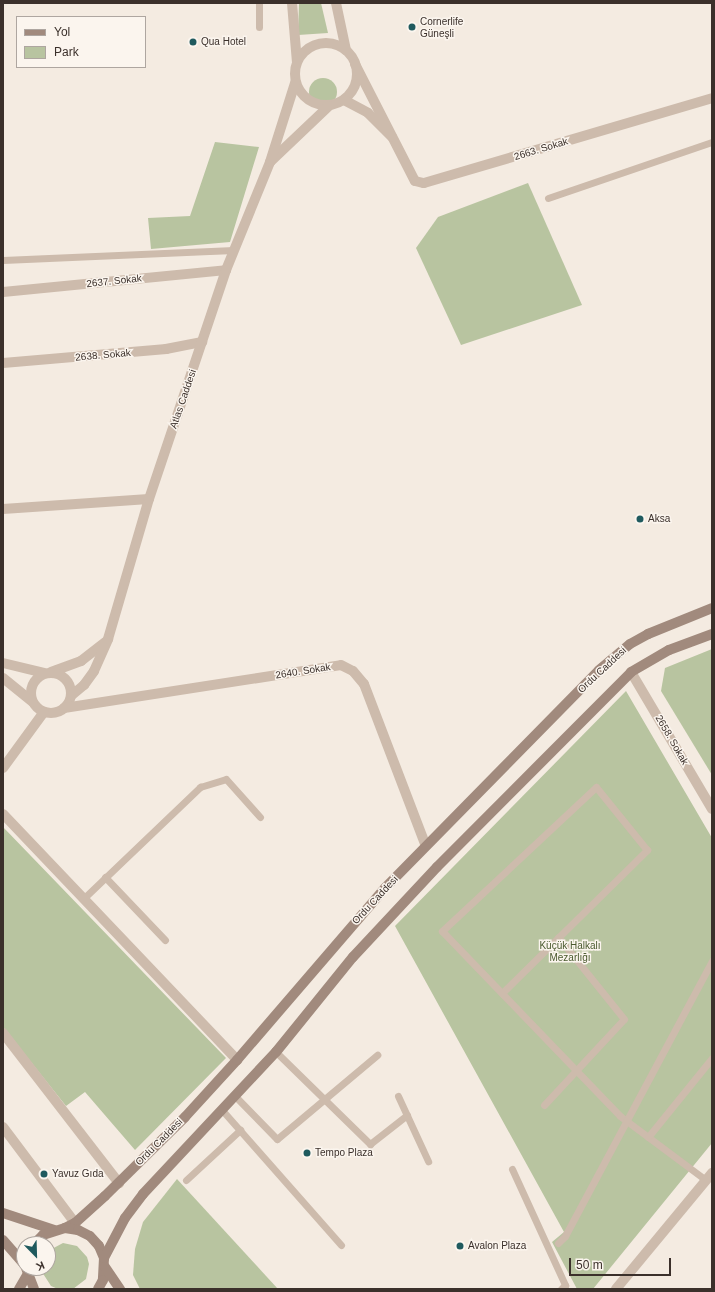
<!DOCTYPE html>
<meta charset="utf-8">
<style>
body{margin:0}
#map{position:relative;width:715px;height:1292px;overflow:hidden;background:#f4ebe1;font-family:Helvetica,sans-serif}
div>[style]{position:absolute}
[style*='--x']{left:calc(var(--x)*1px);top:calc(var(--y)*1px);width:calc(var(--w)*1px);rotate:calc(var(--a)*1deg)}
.green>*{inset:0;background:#b8c4a0}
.round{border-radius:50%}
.lane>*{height:7px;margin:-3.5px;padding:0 3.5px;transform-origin:3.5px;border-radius:3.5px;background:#cdbbac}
.street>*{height:10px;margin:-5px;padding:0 5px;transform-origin:5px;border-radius:5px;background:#cdbbac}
.street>.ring{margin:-5px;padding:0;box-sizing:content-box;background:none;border:10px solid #cdbbac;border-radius:50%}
.secondary>*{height:10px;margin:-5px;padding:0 5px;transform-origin:5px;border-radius:5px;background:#a18a7d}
.dots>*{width:11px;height:11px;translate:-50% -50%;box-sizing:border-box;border:2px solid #fbf5ee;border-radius:50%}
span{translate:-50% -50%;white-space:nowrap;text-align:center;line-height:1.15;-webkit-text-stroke:3px #fbf5ee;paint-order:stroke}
.poi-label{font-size:10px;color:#3b302b}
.left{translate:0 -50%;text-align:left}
.street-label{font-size:10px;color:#3b302b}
.park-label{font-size:10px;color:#4a5a2e}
.frame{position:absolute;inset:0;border:4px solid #3b302b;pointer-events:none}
.legend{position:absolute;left:16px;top:16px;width:130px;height:52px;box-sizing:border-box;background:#fbf5ee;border:1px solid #aea6a0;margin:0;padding:5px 7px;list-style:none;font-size:12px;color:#3b302b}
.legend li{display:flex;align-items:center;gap:8px;height:20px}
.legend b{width:20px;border:1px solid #aea6a0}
.north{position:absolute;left:16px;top:1236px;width:40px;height:40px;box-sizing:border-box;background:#fbf5ee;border:1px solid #aea6a0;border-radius:50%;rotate:157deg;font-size:11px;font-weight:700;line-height:16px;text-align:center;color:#3b302b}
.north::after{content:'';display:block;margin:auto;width:14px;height:18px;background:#1f5a5e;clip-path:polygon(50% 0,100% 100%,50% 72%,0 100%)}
.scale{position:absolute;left:569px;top:1258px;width:102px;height:18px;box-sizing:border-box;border:2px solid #3b302b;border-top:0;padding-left:5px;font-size:12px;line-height:14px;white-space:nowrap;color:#3b302b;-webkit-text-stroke:3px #fbf5ee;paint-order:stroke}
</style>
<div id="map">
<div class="green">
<i style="clip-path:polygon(299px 3px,321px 3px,328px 33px,298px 35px)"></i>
<i class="round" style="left:309px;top:78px;width:28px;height:28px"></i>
<i style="clip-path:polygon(215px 142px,259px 147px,230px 242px,151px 249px,148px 218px,190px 216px)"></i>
<i style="clip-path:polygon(528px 183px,582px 305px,461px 345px,416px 248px,438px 217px)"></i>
<i style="clip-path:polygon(712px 649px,712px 775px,661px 691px,665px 668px)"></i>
<i style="clip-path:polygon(626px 691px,712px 838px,712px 1143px,593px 1289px,577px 1289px,552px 1242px,564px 1232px,395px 926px)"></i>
<i style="clip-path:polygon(3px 827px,226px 1058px,135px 1150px,85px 1092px,66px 1106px,3px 1027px)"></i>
<i style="clip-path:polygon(177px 1179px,278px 1289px,140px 1289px,133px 1275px,135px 1249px,143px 1222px)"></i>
<i style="clip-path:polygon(63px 1243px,77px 1246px,87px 1257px,89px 1264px,86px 1279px,73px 1289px,58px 1289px,51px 1286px,42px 1272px,42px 1268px,48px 1268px,48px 1251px)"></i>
</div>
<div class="lane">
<i style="--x:259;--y:3;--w:24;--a:90"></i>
<i style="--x:548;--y:198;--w:173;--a:-18.9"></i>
<i style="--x:3;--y:260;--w:231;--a:-2.5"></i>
<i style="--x:105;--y:877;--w:87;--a:46.4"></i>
<i style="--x:84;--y:898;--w:161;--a:-43.7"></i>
<i style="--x:200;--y:787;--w:27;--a:-17"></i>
<i style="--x:226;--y:779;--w:51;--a:48.2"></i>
<i style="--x:502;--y:993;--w:204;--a:-44.6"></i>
<i style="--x:647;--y:850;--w:81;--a:-129"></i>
<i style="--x:596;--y:787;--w:211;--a:136.9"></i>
<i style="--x:442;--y:931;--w:257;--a:46.1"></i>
<i style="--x:620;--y:1116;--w:107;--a:36.7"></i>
<i style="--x:276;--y:1052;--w:132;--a:44.4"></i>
<i style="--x:370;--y:1144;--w:47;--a:-38.1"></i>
<i style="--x:235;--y:1096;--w:60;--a:45.7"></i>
<i style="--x:277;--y:1139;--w:131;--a:-40"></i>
<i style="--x:398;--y:1096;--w:72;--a:65.2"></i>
<i style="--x:544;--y:1105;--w:117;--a:-47.1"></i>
<i style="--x:624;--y:1019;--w:105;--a:-128.8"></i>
<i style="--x:222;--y:1110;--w:180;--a:48.6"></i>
<i style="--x:648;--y:1137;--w:102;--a:-51"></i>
<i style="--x:512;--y:1169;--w:128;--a:65.4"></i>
<i style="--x:565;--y:1285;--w:6;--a:135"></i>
<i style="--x:186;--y:1180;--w:74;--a:-42.8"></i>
<i style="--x:558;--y:1243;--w:10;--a:-45"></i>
<i style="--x:565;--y:1236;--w:312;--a:-61.9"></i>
</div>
<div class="street">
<i style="--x:292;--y:3;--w:59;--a:85.2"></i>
<i style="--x:336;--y:3;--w:48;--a:78"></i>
<i class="ring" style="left:295px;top:43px;width:52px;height:52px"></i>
<i style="--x:355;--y:64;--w:131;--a:62.9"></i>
<i style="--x:415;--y:181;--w:9;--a:13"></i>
<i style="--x:424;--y:183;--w:300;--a:-16.4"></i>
<i style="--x:344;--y:100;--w:27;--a:28"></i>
<i style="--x:368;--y:113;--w:34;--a:45"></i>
<i style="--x:271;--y:161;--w:80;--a:-43.5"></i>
<i style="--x:3;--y:292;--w:224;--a:-5.6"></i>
<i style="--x:3;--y:363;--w:164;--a:-4.9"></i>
<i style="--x:166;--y:349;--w:37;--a:-11"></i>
<i style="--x:3;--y:509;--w:146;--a:-3.9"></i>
<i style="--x:3;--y:663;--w:42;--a:13.7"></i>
<i style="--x:51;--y:672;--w:32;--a:-20"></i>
<i style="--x:81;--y:661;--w:31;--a:-38"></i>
<i style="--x:631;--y:672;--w:159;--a:59.4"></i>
<i class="ring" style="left:31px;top:673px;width:30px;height:30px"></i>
<i style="--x:3;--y:678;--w:38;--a:39"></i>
<i style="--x:72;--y:695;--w:16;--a:-40"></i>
<i style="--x:84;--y:685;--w:17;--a:-54"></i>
<i style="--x:94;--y:671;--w:35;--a:-66"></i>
<i style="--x:108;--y:639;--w:146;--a:-73.7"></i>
<i style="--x:149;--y:499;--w:242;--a:-71.4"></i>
<i style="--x:226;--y:270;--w:117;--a:-67.8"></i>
<i style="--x:270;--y:162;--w:83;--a:-72.4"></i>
<i style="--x:64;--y:708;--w:280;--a:-8.8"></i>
<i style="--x:341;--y:665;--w:13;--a:27"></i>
<i style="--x:353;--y:671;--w:17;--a:50"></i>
<i style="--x:364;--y:684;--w:173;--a:69.1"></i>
<i style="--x:3;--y:768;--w:69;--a:-53.8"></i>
<i style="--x:3;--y:814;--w:340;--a:46.4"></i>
<i style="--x:3;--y:1033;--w:190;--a:52.3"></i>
<i style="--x:3;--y:1127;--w:120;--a:53.1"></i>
<i style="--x:616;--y:1289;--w:151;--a:-50.4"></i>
</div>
<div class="secondary">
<i style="--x:3;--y:1213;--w:54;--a:18.4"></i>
<i style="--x:65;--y:1228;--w:11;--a:-27"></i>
<i style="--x:75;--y:1223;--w:40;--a:-42"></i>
<i style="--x:105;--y:1196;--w:112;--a:-44.6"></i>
<i style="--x:185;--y:1117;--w:77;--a:-47.6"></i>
<i style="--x:237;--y:1060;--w:227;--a:-49.3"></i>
<i style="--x:385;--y:888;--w:305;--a:-45.5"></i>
<i style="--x:599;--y:670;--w:40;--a:-40"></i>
<i style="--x:630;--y:644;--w:21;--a:-29"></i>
<i style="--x:648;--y:634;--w:69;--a:-22.1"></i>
<i style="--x:3;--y:1240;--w:32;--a:49"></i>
<i style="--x:34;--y:1244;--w:13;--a:-45"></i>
<i style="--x:43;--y:1235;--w:23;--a:-18"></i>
<i style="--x:65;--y:1228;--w:13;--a:9"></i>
<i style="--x:78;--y:1230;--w:13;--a:27"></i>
<i style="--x:90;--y:1236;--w:13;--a:48"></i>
<i style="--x:99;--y:1246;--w:13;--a:67"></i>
<i style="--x:104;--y:1258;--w:22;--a:93"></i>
<i style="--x:103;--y:1280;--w:10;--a:119"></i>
<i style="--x:104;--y:1258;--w:45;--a:-62.3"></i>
<i style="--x:125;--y:1218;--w:30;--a:-53"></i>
<i style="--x:143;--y:1194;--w:195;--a:-46.9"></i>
<i style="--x:276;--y:1052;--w:122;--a:-51"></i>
<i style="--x:353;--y:957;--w:123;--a:-47"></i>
<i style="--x:437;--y:867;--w:275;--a:-45.1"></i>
<i style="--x:631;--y:672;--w:44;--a:-30.1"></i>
<i style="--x:669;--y:650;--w:46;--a:-20.4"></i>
<i style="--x:105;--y:1267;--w:27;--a:56"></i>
<i style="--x:26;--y:1268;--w:22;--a:69"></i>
<i style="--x:19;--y:1289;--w:16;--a:-60"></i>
</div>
<div class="dots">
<i style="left:412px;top:27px;background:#1f5a5e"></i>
<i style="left:193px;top:42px;background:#1f5a5e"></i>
<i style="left:640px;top:519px;background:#1f5a5e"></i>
<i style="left:307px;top:1153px;background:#1f5a5e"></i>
<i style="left:44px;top:1174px;background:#1f5a5e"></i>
<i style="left:460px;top:1246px;background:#1f5a5e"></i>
</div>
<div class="poi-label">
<span class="left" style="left:420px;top:27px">Cornerlife<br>Güneşli</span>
<span class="left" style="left:201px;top:42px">Qua Hotel</span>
<span class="left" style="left:648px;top:519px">Aksa</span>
<span class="left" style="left:315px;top:1153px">Tempo Plaza</span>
<span class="left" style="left:52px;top:1174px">Yavuz Gıda</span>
<span class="left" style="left:468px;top:1246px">Avalon Plaza</span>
</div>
<div class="street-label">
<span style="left:541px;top:149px;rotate:-17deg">2663. Sokak</span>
<span style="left:114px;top:281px;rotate:-6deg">2637. Sokak</span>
<span style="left:103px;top:355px;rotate:-5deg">2638. Sokak</span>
<span style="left:183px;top:399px;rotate:-71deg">Atlas Caddesi</span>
<span style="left:602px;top:670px;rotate:-43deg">Ordu Caddesi</span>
<span style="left:303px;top:671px;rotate:-9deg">2640. Sokak</span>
<span style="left:672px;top:740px;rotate:60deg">2658. Sokak</span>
<span style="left:375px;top:900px;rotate:-47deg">Ordu Caddesi</span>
<span style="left:159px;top:1142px;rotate:-45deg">Ordu Caddesi</span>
</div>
<div class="park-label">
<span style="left:570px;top:951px">Küçük Halkalı<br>Mezarlığı</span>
</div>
<div class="frame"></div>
<ul class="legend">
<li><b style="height:5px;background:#a18a7d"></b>Yol</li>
<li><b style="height:11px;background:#b8c4a0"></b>Park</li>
</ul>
<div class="north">K</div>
<div class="scale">50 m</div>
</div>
